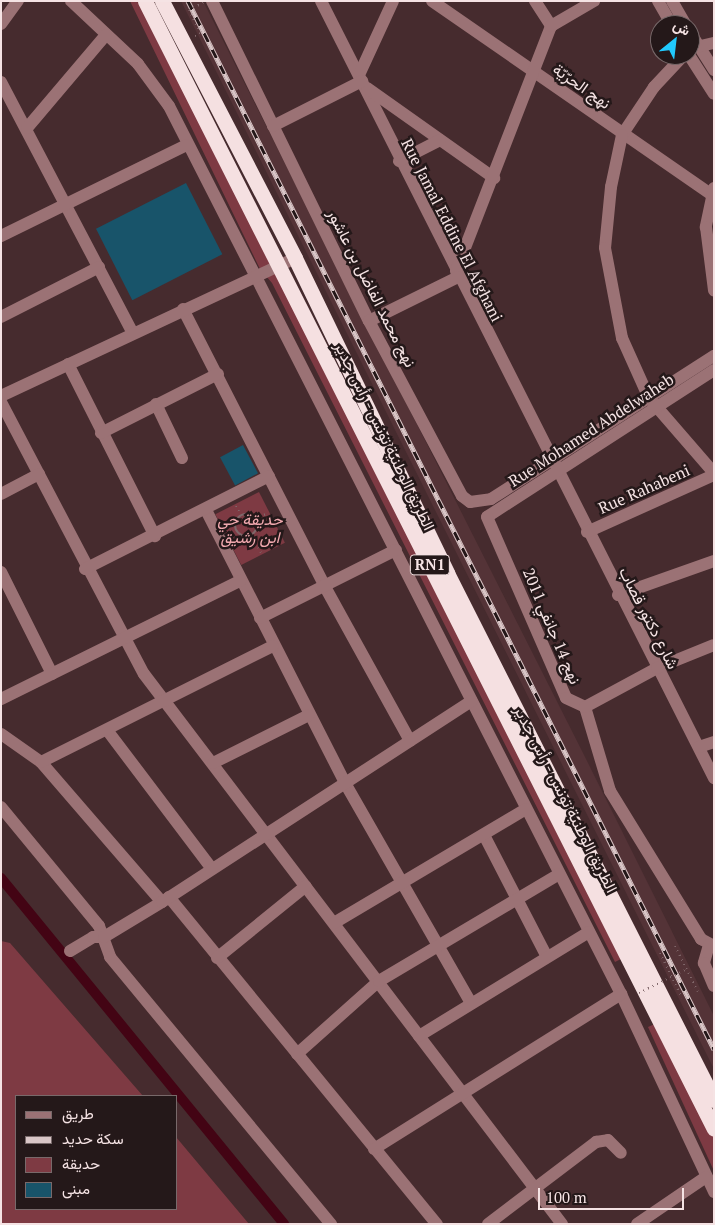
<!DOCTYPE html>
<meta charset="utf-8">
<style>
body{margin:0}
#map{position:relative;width:715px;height:1225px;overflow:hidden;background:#462b2e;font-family:"PT Serif",Vazirmatn,serif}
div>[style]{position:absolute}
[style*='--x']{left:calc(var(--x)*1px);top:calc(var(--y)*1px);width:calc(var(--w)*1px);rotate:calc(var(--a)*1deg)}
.built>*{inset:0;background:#543337}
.green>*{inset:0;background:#7e3a43;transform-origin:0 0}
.canal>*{height:10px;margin:-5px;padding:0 5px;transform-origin:5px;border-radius:5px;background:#430414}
.building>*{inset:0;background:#18546a;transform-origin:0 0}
.path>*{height:2px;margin-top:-1px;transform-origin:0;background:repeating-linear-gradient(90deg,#80676a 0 1px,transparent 0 5px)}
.path>.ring{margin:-1px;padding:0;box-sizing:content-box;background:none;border:2px solid #80676a;border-radius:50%}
.minor>*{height:12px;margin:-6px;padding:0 6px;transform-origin:6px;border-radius:6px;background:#9b7275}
.highway>*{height:15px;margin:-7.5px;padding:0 7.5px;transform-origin:7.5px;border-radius:7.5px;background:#f5e0e1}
.rail>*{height:5px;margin-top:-2.5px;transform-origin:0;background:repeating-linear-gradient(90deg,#241819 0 9px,#d9c6c7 0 18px);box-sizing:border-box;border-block:1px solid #d9c6c7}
.path-bridge>*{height:2px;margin-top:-1px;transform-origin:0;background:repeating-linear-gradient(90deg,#80676a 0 1px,transparent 0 5px)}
span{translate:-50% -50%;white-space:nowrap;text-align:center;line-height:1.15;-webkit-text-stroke:5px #241819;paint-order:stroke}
.shield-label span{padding:1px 4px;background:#241819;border:1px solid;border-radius:4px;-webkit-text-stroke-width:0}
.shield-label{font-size:15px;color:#f5e3e4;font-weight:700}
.street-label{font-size:16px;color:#f5e3e4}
.park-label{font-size:16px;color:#f3aab0;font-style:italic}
.frame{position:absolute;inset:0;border:2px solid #f5e3e4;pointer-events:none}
.legend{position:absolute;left:15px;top:1095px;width:162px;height:115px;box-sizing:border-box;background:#241819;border:1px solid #78696a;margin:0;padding:6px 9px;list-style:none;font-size:15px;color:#f5e3e4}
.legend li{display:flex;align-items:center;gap:10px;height:25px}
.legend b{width:25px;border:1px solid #78696a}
.north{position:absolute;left:650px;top:15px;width:50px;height:50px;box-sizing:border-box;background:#241819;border:1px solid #78696a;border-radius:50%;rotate:29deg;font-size:14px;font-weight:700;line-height:20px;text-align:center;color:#f5e3e4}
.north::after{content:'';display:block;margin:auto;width:18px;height:22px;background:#21c9fd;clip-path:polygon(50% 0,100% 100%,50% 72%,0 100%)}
.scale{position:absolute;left:538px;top:1188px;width:146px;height:22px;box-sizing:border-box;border:2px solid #f5e3e4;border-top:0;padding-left:6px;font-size:15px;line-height:18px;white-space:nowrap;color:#f5e3e4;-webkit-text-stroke:4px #241819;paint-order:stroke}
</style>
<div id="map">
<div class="built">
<i style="clip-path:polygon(181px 1px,203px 1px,583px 753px,714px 1016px,714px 1069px)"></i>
</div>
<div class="green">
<i style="clip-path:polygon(130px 1px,142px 1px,623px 958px,615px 962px,272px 283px,260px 269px)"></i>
<i style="left:259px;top:492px;width:57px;height:49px;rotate:63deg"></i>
<i style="clip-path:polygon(1px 941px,10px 943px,143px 1096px,16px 1096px,16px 1209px,176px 1209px,176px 1137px,249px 1224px,1px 1224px)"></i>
<i style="clip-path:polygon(657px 1023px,714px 1133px,714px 1171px,648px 1027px)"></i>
</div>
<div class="canal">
<i style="--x:1;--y:878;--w:447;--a:50.7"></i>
</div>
<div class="building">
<i style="left:186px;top:183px;width:80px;height:101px;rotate:63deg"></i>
<i style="left:243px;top:445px;width:32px;height:26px;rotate:62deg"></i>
</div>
<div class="path">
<i style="--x:189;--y:10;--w:25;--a:64"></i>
<i style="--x:200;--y:33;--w:6;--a:149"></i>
<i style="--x:236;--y:506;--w:10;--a:61"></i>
<i class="ring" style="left:235px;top:514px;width:20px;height:20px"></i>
<i style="--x:255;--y:519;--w:14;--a:-25"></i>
<i style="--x:251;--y:534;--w:21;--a:62"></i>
<i style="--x:675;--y:946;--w:51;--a:63.4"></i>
<i style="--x:660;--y:953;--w:50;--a:63.9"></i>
</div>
<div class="minor">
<i style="--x:71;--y:1;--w:92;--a:43.2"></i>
<i style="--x:138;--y:64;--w:52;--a:53.6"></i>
<i style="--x:169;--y:106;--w:996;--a:63.02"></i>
<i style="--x:621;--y:994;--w:219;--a:64.8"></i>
<i style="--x:212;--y:1;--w:356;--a:63.9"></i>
<i style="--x:369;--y:321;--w:198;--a:62"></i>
<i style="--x:462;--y:496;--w:10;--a:37"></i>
<i style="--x:470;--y:502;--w:21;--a:-8"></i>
<i style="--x:491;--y:499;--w:265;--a:-32.7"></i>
<i style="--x:321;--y:1;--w:871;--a:63.17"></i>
<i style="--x:432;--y:1;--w:343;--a:34.7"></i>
<i style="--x:535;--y:1;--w:30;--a:57"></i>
<i style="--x:658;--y:1;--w:28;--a:60"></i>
<i style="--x:672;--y:1;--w:28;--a:60"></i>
<i style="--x:1;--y:24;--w:29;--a:-54"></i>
<i style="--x:690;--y:32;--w:45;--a:57.7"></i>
<i style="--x:692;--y:48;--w:23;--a:-13"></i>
<i style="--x:684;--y:55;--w:44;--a:133.2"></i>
<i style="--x:654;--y:87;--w:58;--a:123.7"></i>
<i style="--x:622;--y:135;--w:53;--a:101.9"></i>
<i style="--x:611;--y:187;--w:61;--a:95.6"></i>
<i style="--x:605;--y:248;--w:92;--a:79.3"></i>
<i style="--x:622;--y:338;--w:66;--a:65.8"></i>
<i style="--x:649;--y:398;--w:99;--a:49.1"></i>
<i style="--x:689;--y:55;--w:46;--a:57.3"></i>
<i style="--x:359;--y:75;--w:81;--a:-65.3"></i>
<i style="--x:1;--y:82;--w:284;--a:62.3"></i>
<i style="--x:367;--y:88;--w:156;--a:35.3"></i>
<i style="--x:273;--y:126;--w:100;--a:-26.8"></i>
<i style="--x:27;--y:128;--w:122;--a:-49.7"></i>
<i style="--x:399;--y:161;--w:46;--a:-27.1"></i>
<i style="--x:714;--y:188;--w:40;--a:102"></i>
<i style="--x:706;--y:227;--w:64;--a:82.8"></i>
<i style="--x:1;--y:236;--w:207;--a:-26.1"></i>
<i style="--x:456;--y:271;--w:263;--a:-68.8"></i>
<i style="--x:551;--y:26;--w:50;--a:-30.2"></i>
<i style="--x:183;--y:309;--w:310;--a:62.9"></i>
<i style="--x:324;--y:585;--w:178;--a:61.1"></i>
<i style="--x:1;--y:317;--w:110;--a:-27"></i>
<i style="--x:369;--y:321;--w:99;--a:-26.3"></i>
<i style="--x:68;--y:364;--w:193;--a:63.2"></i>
<i style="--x:714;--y:370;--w:270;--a:147.1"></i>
<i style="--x:487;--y:517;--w:197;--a:66.4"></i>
<i style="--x:566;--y:698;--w:21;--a:25"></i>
<i style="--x:585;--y:707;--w:88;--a:73.4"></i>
<i style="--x:610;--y:791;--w:174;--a:58.4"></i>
<i style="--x:701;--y:939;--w:15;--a:28"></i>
<i style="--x:1;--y:396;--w:325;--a:-25.1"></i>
<i style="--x:1;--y:402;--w:307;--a:62.3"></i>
<i style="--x:144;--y:674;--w:691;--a:52.77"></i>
<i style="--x:156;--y:404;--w:60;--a:64.3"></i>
<i style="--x:101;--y:433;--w:131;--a:-26.8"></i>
<i style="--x:1;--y:494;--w:43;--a:-27.8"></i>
<i style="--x:206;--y:510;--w:306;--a:63"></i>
<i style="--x:345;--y:783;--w:254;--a:60.2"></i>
<i style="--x:587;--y:532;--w:139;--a:-24.2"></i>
<i style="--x:85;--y:569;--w:206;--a:-26.8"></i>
<i style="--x:1;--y:572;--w:114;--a:63.4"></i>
<i style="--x:618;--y:595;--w:102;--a:-19.5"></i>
<i style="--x:260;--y:618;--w:152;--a:-26.6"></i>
<i style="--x:1;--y:699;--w:267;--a:-26.3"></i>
<i style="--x:585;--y:707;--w:82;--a:-28.4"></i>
<i style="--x:657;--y:668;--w:61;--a:-22"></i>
<i style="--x:107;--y:730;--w:174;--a:52.9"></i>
<i style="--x:1;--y:734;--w:49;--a:35"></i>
<i style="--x:41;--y:762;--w:185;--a:49.2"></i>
<i style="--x:699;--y:747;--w:16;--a:-18"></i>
<i style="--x:41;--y:762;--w:259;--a:-26.6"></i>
<i style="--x:213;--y:763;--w:107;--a:-26.6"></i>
<i style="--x:1;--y:807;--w:154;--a:50.5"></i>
<i style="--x:99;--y:926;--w:33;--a:70"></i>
<i style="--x:110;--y:957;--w:347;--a:50.4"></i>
<i style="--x:484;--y:835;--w:137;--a:62.7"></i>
<i style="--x:169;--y:897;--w:423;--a:50.7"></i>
<i style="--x:334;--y:923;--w:223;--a:-30.7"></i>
<i style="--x:709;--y:945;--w:19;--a:106"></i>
<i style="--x:704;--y:963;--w:25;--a:67"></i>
<i style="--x:70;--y:951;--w:27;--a:-31"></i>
<i style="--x:93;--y:937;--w:11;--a:0"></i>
<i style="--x:104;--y:937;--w:68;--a:-31.1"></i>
<i style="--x:162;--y:902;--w:369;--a:-33"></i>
<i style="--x:217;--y:958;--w:114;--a:-39"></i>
<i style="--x:419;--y:1036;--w:199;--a:-31.5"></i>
<i style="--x:297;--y:1054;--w:110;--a:-41.7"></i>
<i style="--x:379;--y:981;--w:209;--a:-30.7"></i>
<i style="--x:374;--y:1149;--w:292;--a:-32.1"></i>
<i style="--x:488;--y:1224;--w:136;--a:-37.2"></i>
<i style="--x:596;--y:1142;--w:12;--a:-9"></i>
<i style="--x:608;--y:1140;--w:18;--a:45"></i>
<i style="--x:637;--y:1224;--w:83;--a:-34.3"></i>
</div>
<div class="highway">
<i style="--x:145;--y:1;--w:1263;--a:63.23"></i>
<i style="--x:162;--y:1;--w:289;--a:62.6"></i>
<i style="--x:295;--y:258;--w:350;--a:64.2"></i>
<i style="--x:447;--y:573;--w:591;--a:63.13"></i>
</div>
<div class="rail">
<i style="--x:188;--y:1;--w:1173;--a:63.35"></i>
</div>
<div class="path-bridge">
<i style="--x:189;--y:10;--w:16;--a:-27"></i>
<i style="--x:639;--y:993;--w:54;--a:-26.6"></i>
</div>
<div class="shield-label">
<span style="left:430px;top:565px">RN1</span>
</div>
<div class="street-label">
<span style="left:582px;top:86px;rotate:35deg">نهج الحرّيّة</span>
<span style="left:452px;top:230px;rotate:63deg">Rue Jamal Eddine El Afghani</span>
<span style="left:372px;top:288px;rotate:63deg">نهج محمد الفاضل بن عاشور</span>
<span style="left:591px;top:430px;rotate:-33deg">Rue Mohamed Abdelwaheb</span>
<span style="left:385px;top:436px;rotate:64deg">الطريق الوطنية تونس - رأس جدير</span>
<span style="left:644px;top:489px;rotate:-24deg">Rue Rahabeni</span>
<span style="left:649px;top:618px;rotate:63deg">شارع دكتور قصاب</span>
<span style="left:552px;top:626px;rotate:67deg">نهج 14 جانفي 2011</span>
<span style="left:566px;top:799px;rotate:63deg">الطريق الوطنية تونس - رأس جدير</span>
</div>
<div class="park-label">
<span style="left:250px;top:528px">حديقة حي<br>ابن رشيق</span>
</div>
<div class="frame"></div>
<ul class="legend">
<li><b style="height:6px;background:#9b7275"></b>طريق</li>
<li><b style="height:6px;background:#d9c6c7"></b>سكة حديد</li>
<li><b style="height:14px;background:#7e3a43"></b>حديقة</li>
<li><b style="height:14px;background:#18546a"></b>مبنى</li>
</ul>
<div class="north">ش</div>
<div class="scale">100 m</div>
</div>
